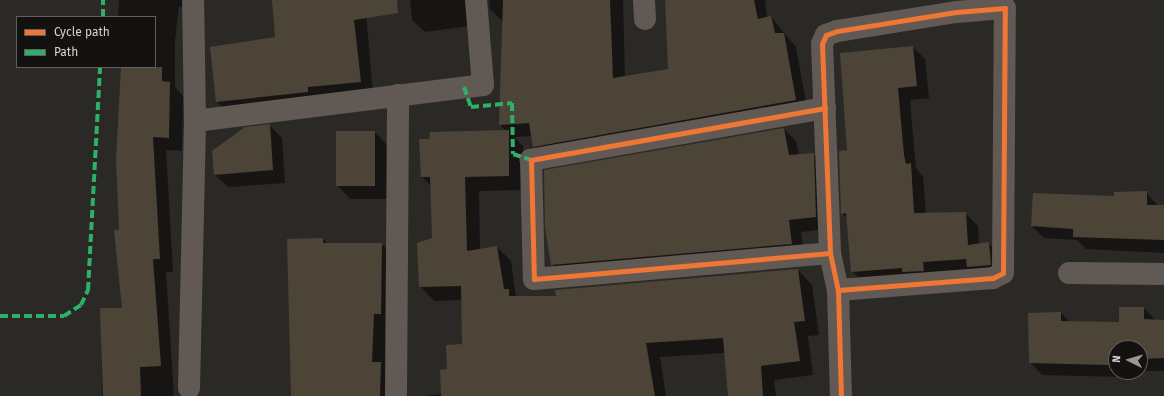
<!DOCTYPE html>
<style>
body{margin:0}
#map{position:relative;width:1164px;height:396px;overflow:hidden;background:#2b2926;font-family:"Fira Sans",sans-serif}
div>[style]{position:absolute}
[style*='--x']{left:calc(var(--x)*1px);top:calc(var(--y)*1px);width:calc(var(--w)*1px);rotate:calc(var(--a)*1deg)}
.shadow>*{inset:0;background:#0007}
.building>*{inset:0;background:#4d4438;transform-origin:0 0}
.street>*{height:22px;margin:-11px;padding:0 11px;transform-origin:11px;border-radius:11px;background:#615a54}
.quiet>*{height:4px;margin-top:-2px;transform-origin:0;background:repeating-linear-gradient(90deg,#2db169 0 8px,transparent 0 12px)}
.cycleway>*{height:5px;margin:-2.5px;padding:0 2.5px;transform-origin:2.5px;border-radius:2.5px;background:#f07635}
span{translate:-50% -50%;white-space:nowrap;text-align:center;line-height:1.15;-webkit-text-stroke:3px #131210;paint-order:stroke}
.legend{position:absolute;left:16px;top:16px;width:140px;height:52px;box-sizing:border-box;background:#131210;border:1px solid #615f5d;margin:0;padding:5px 7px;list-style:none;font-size:12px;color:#d6d3d1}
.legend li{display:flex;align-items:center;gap:8px;height:20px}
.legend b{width:20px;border:1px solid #615f5d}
.north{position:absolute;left:1108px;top:340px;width:40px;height:40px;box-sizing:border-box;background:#131210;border:1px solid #615f5d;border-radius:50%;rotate:275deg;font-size:11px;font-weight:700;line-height:16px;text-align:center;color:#d6d3d1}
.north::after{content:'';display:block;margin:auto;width:14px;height:18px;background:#9a9895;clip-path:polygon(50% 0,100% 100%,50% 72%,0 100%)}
</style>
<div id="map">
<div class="shadow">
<i style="clip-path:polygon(119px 0,186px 0,186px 8px,179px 7px,175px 41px,175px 87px,183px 96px,182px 151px,166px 150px,173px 272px,166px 272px,174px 396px,102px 396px,101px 309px,123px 309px,121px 67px,155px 67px,155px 17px,118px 17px)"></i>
<i style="clip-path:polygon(273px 0,365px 0,373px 94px,229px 114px,217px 102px,276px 38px)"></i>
<i style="clip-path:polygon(410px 0,487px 0,477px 8px,477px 25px,425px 32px,412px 20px)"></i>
<i style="clip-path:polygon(489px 0,623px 0,625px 78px,669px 70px,666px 0,765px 0,767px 18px,771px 17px,796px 47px,808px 113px,547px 159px,534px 146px,532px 136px,514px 137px,523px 146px,523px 190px,479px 191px,480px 250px,497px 247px,511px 261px,516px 297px,557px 297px,798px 270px,812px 285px,819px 335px,808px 336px,813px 375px,774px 380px,776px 396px,729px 396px,725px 353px,660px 357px,666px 396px,424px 396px,441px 394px,448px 370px,463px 345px,463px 300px,434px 301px,420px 286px,433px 239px,431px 186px,422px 177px,430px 140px,506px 131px,500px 125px,503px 22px,490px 9px)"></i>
<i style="clip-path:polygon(913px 47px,925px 59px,929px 98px,910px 100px,916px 168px,923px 177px,926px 214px,965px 213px,978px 226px,979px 244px,988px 243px,1001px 256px,1002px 277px,864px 284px,852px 271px,848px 219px,842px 213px,848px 151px)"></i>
<i style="clip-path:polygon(269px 125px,282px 138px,285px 183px,228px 187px,215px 175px)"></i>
<i style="clip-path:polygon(784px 129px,796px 141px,799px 155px,813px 154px,826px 166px,828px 229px,801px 232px,804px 256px,564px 277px,552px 264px)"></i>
<i style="clip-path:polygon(337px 132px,375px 132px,387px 145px,387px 199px,350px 199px,338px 186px)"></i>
<i style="clip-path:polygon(1146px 192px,1158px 206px,1164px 206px,1164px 253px,1086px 249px,1077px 240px,1044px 238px,1032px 226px,1115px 197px)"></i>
<i style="clip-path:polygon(323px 239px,328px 244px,382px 244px,396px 259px,394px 396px,292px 396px)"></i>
<i style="clip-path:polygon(1144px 308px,1156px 321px,1164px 321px,1164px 371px,1140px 371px,1140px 348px,1116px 348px,1116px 372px,1122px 372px,1122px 377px,1042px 375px,1030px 362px,1061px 313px,1070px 322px,1120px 323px)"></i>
</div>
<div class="building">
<i style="clip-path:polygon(272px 0,397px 0,398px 13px,354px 20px,361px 82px,308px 87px,308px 92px,216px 102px,210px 47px,275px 37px)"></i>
<i style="clip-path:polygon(503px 0,610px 0,613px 78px,668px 69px,665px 0,754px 0,758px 19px,771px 16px,775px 33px,784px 33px,796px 100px,533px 147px,529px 123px,499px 125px)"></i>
<i style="clip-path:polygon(913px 46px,917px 86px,898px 88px,904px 155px,906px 164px,911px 163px,914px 213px,966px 212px,968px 245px,989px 242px,991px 265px,967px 267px,966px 259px,923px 262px,924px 271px,902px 272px,902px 268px,851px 272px,846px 213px,841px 214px,839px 151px,847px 150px,840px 53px)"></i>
<i style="clip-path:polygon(121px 67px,162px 67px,162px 81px,170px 82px,169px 138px,153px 137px,160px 259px,153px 259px,161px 366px,140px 367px,141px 396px,103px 396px,100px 308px,122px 308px,114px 230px,119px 230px,116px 160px)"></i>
<i style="clip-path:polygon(270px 124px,273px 170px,214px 175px,212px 151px,245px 127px)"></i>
<i style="clip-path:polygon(784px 128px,789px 155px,814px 153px,816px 217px,789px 220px,792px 244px,551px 265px,545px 227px,544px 170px)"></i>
<i style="clip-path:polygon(509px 130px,509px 176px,465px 177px,467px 251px,497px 246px,504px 289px,509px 289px,509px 296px,556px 296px,555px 290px,798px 269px,805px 321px,794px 322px,800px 361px,761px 366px,763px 396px,728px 396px,723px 338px,646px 343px,655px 396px,441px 396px,440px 370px,447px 369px,446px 345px,462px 344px,461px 286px,419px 287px,417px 243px,432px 238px,430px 177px,421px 177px,419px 139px,429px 139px,430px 132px)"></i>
<i style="left:336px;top:131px;width:39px;height:55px"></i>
<i style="clip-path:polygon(1147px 191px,1147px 205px,1164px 205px,1164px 240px,1073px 237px,1073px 229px,1031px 226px,1033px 193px,1114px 196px,1114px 192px)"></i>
<i style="clip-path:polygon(323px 238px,323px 243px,382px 243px,381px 314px,374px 314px,372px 362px,381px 362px,380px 396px,291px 396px,287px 239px)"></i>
<i style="clip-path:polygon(1119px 307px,1144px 307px,1144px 319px,1164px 320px,1164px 358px,1140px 359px,1140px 348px,1116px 348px,1116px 359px,1110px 359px,1110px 365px,1029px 363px,1028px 313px,1061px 312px,1061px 321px,1119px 322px)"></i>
</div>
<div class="street">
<i style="--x:644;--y:0;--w:19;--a:87"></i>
<i style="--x:825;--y:108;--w:299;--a:170"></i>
<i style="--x:531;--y:160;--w:119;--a:88.6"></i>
<i style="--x:534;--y:279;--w:297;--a:-5"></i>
<i style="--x:195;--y:121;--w:290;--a:-7.1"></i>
<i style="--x:483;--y:85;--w:85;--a:-94.7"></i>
<i style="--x:1069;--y:273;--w:95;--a:0.6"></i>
<i style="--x:838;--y:290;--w:155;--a:-4.4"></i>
<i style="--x:993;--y:278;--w:11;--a:-27"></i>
<i style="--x:1003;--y:273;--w:265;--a:-89.6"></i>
<i style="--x:1005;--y:8;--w:49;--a:175.3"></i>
<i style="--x:956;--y:12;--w:121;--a:170.9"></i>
<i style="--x:837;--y:31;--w:12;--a:160"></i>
<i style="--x:826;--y:35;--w:10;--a:114"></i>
<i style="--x:822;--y:44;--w:209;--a:87.8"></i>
<i style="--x:830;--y:253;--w:38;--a:78"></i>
<i style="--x:838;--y:290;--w:106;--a:88.4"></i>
<i style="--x:189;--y:388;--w:267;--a:-88.7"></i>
<i style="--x:195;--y:121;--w:121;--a:-90.9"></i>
<i style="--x:396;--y:396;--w:301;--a:-89.6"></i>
</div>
<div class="quiet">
<i style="--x:103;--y:17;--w:17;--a:-90"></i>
<i style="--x:464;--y:87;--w:21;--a:71"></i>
<i style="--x:471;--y:107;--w:41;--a:-5.6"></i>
<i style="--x:512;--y:103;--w:51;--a:88.9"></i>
<i style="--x:513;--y:154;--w:19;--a:18"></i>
<i style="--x:0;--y:316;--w:64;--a:0"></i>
<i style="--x:64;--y:316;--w:20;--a:-33"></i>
<i style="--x:81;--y:305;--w:17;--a:-65"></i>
<i style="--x:88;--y:290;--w:223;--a:-86.9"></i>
</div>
<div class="cycleway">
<i style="--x:825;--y:108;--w:299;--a:170"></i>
<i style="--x:531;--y:160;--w:119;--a:88.6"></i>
<i style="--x:534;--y:279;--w:297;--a:-5"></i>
<i style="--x:838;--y:290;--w:155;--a:-4.4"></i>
<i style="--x:993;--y:278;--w:11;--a:-27"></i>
<i style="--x:1003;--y:273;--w:265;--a:-89.6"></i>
<i style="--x:1005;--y:8;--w:49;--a:175.3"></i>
<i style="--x:956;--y:12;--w:121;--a:170.9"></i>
<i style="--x:837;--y:31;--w:12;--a:160"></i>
<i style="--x:826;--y:35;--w:10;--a:114"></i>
<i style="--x:822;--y:44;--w:209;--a:87.8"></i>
<i style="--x:830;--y:253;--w:38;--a:78"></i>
<i style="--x:838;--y:290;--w:106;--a:88.4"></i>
</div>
<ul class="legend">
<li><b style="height:5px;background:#f07635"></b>Cycle path</li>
<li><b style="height:5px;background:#2db169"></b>Path</li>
</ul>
<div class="north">N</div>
</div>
